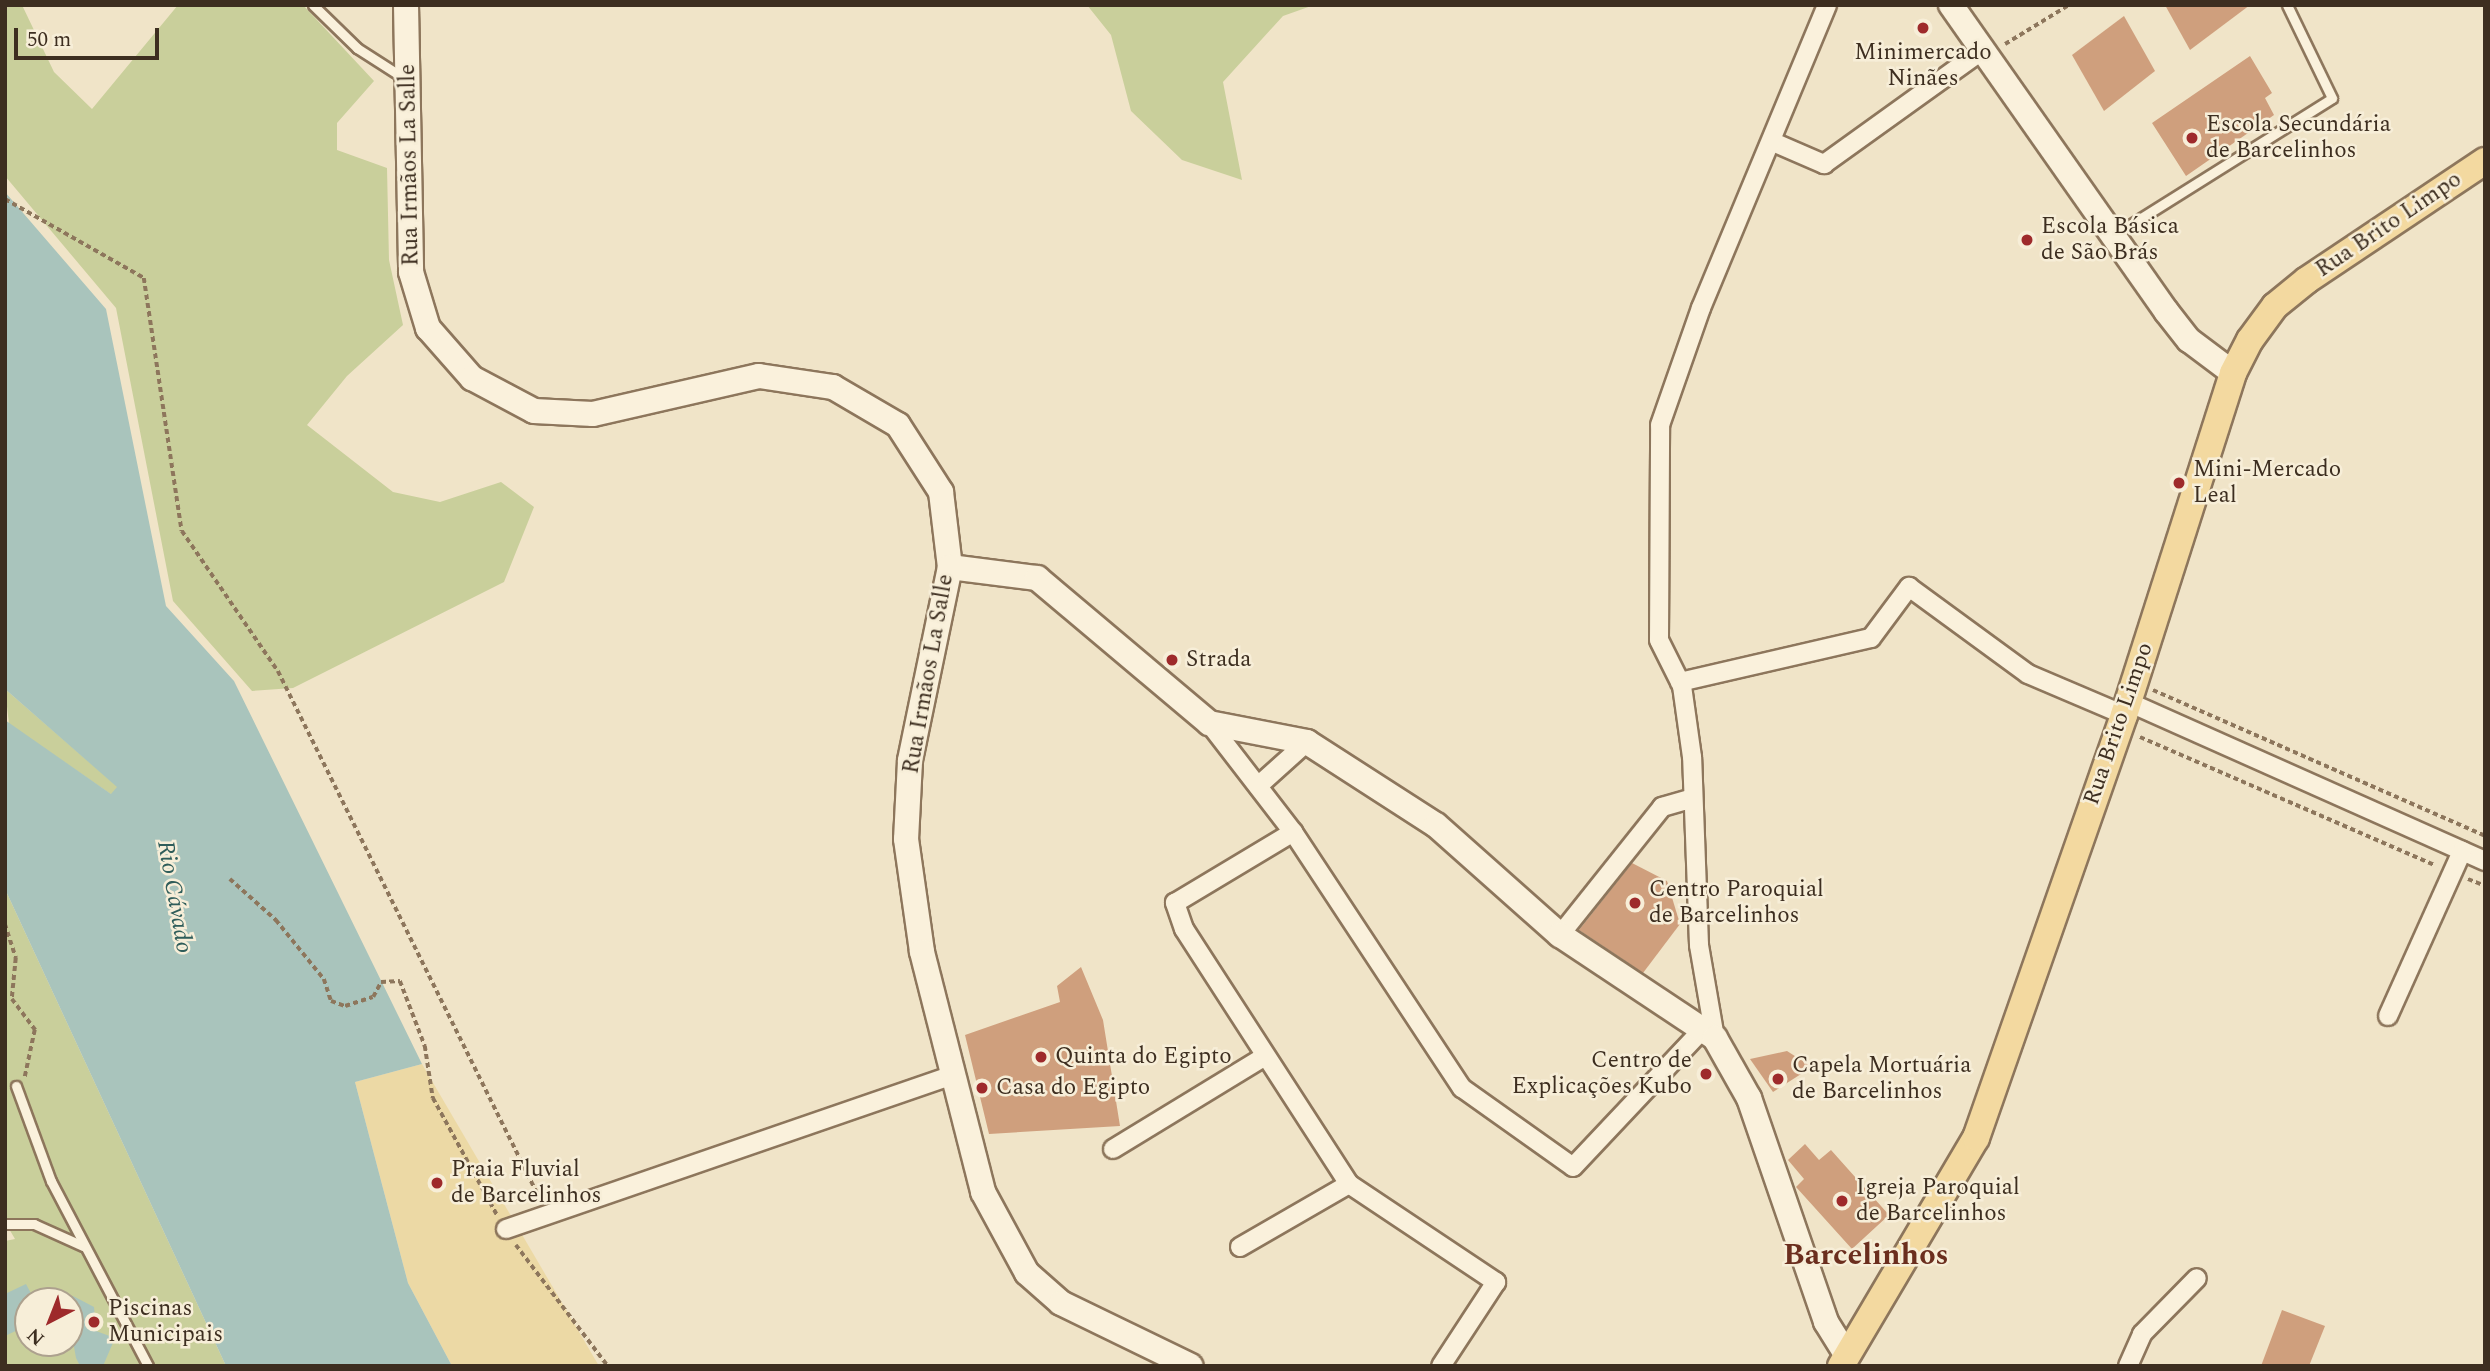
<!DOCTYPE html>
<meta charset="utf-8">
<style>
body{margin:0}
#map{position:relative;width:2490px;height:1371px;overflow:hidden;background:#f0e4c8;font-family:Spectral,serif}
div>[style]{position:absolute}
[style*='--x']{left:calc(var(--x)*1px);top:calc(var(--y)*1px);width:calc(var(--w)*1px);rotate:calc(var(--a)*1deg)}
.green>*{inset:0;background:#c9cf9b}
.sand>*{inset:0;background:#ecd9a5}
.water>*{inset:0;background:#a9c4bc}
.building>*{inset:0;background:#cf9f7d}
.path>*{height:3.5px;margin-top:-1.75px;transform-origin:0;background:repeating-linear-gradient(90deg,#8d765c 0 5px,transparent 0 8.5px)}
.roads{filter:drop-shadow(2px 0 #8d765c) drop-shadow(-2px 0 #8d765c) drop-shadow(0 2px #8d765c) drop-shadow(0 -2px #8d765c)}
.lane>*{height:9px;margin:-4.5px;padding:0 4.5px;transform-origin:4.5px;border-radius:4.5px;background:#faf1dc}
.street>*{height:18px;margin:-9px;padding:0 9px;transform-origin:9px;border-radius:9px;background:#faf1dc}
.secondary>*{height:24px;margin:-12px;padding:0 12px;transform-origin:12px;border-radius:12px;background:#faf1dc}
.primary>*{height:26px;margin:-13px;padding:0 13px;transform-origin:13px;border-radius:13px;background:#f3d9a0}
.dots>*{width:19px;height:19px;translate:-50% -50%;box-sizing:border-box;border:4px solid #f7eed8;border-radius:50%}
span{translate:-50% -50%;white-space:nowrap;text-align:center;line-height:1.15;-webkit-text-stroke:5px #f7eed8;paint-order:stroke}
.poi-label{font-size:23px;color:#3d2e20}
.left{translate:0 -50%;text-align:left}
.right{translate:-100% -50%;text-align:right}
.street-label{font-size:23px;color:#3d2e20}
.water-label{font-size:24px;color:#2f5d5a;font-style:italic}
.district-label{font-size:30px;color:#6b2e1e;font-weight:700}
.frame{position:absolute;inset:0;border:7px solid #3d2e20;pointer-events:none}
.north{position:absolute;left:14px;top:1287px;width:70px;height:70px;box-sizing:border-box;background:#f7eed8;border:2px solid #ada18e;border-radius:50%;rotate:222deg;font-size:19px;font-weight:700;line-height:28px;text-align:center;color:#3d2e20}
.north::after{content:'';display:block;margin:auto;width:24px;height:32px;background:#9e2a2b;clip-path:polygon(50% 0,100% 100%,50% 72%,0 100%)}
.scale{position:absolute;left:14px;top:28px;width:145px;height:32px;box-sizing:border-box;border:4px solid #3d2e20;border-top:0;padding-left:9px;font-size:21px;line-height:24px;white-space:nowrap;color:#3d2e20;-webkit-text-stroke:5px #f7eed8;paint-order:stroke}
</style>
<div id="map">
<div class="green">
<i style="clip-path:polygon(5px 5px,22px 5px,54px 72px,92px 109px,178px 5px,303px 5px,374px 81px,337px 123px,337px 150px,387px 168px,389px 260px,403px 325px,347px 376px,307px 425px,393px 492px,440px 502px,501px 482px,534px 507px,504px 582px,293px 688px,252px 691px,173px 601px,116px 308px,5px 176px)"></i>
<i style="clip-path:polygon(1087px 5px,1314px 5px,1283px 16px,1223px 82px,1242px 180px,1182px 160px,1131px 111px,1111px 35px)"></i>
<i style="clip-path:polygon(5px 689px,118px 787px,112px 795px,9px 724px)"></i>
<i style="clip-path:polygon(evenodd,5px 889px,226px 1366px,5px 1366px,5px 1241px,15px 1239px,5px 1222px,5px 889px,28px 1301px,70px 1301px,70px 1343px,28px 1343px,28px 1301px)"></i>
</div>
<div class="sand">
<i style="clip-path:polygon(422px 1064px,599px 1366px,452px 1366px,408px 1283px,355px 1082px)"></i>
</div>
<div class="water">
<i style="clip-path:polygon(5px 192px,106px 309px,166px 606px,234px 681px,422px 1064px,355px 1082px,408px 1283px,452px 1366px,226px 1366px,5px 889px,5px 720px,111px 794px,117px 787px,5px 689px)"></i>
<i style="clip-path:polygon(26px 1284px,35px 1301px,28px 1301px,28px 1325px,5px 1336px,5px 1294px)"></i>
<i style="clip-path:polygon(73px 1296px,94px 1307px,96px 1331px,115px 1338px,103px 1366px,80px 1366px,76px 1358px,66px 1301px)"></i>
</div>
<div class="building">
<i style="clip-path:polygon(2165px 5px,2250px 5px,2190px 50px)"></i>
<i style="clip-path:polygon(2124px 16px,2155px 71px,2104px 111px,2072px 55px)"></i>
<i style="clip-path:polygon(2250px 56px,2272px 93px,2265px 98px,2274px 115px,2186px 176px,2152px 123px)"></i>
<i style="clip-path:polygon(1632px 863px,1667px 881px,1680px 924px,1643px 973px,1579px 930px)"></i>
<i style="clip-path:polygon(1081px 967px,1103px 1020px,1120px 1126px,989px 1134px,965px 1035px,1060px 1002px,1057px 986px)"></i>
<i style="clip-path:polygon(1787px 1051px,1812px 1067px,1773px 1092px,1750px 1059px)"></i>
<i style="clip-path:polygon(1805px 1144px,1819px 1160px,1831px 1150px,1889px 1215px,1852px 1249px,1796px 1187px,1804px 1179px,1788px 1160px)"></i>
<i style="clip-path:polygon(2282px 1310px,2325px 1326px,2309px 1366px,2261px 1366px)"></i>
</div>
<div class="path">
<i style="--x:2005;--y:44;--w:75;--a:-31.4"></i>
<i style="--x:5;--y:199;--w:160;--a:29.6"></i>
<i style="--x:144;--y:278;--w:256;--a:81.5"></i>
<i style="--x:182;--y:531;--w:170;--a:55.6"></i>
<i style="--x:278;--y:671;--w:592;--a:63.61"></i>
<i style="--x:2153;--y:690;--w:363;--a:23.7"></i>
<i style="--x:2140;--y:737;--w:322;--a:23.5"></i>
<i style="--x:230;--y:879;--w:62;--a:41.7"></i>
<i style="--x:276;--y:920;--w:76;--a:50.9"></i>
<i style="--x:324;--y:979;--w:23;--a:72"></i>
<i style="--x:331;--y:1001;--w:15;--a:20"></i>
<i style="--x:345;--y:1006;--w:29;--a:-18"></i>
<i style="--x:373;--y:997;--w:17;--a:-62"></i>
<i style="--x:381;--y:982;--w:19;--a:-3"></i>
<i style="--x:400;--y:981;--w:70;--a:69"></i>
<i style="--x:425;--y:1046;--w:53;--a:81.3"></i>
<i style="--x:433;--y:1098;--w:133;--a:61.3"></i>
<i style="--x:2468;--y:879;--w:18;--a:22"></i>
<i style="--x:5;--y:924;--w:36;--a:72"></i>
<i style="--x:16;--y:958;--w:41;--a:95.6"></i>
<i style="--x:12;--y:999;--w:39;--a:53"></i>
<i style="--x:35;--y:1030;--w:48;--a:102"></i>
<i style="--x:516;--y:1245;--w:152;--a:52.8"></i>
</div>
<div class="roads">
<div class="lane">
<i style="--x:313;--y:5;--w:62;--a:44.3"></i>
<i style="--x:357;--y:48;--w:56;--a:32.6"></i>
<i style="--x:2114;--y:235;--w:257;--a:-32.1"></i>
<i style="--x:2332;--y:98;--w:103;--a:-115.8"></i>
<i style="--x:16;--y:1086;--w:101;--a:69.8"></i>
<i style="--x:51;--y:1181;--w:209;--a:62.3"></i>
<i style="--x:5;--y:1224;--w:29;--a:0"></i>
<i style="--x:34;--y:1224;--w:54;--a:24.2"></i>
</div>
<div class="street">
<i style="--x:1773;--y:142;--w:56;--a:23.3"></i>
<i style="--x:1824;--y:164;--w:193;--a:-35.7"></i>
<i style="--x:1680;--y:682;--w:196;--a:-13"></i>
<i style="--x:1871;--y:638;--w:64;--a:-53.3"></i>
<i style="--x:1909;--y:587;--w:147;--a:36.2"></i>
<i style="--x:2028;--y:674;--w:104;--a:23.1"></i>
<i style="--x:2128;--y:702;--w:391;--a:24"></i>
<i style="--x:1209;--y:723;--w:138;--a:52.4"></i>
<i style="--x:1258;--y:786;--w:66;--a:-41.9"></i>
<i style="--x:1560;--y:935;--w:164;--a:-51.4"></i>
<i style="--x:1662;--y:807;--w:29;--a:-16"></i>
<i style="--x:2388;--y:1016;--w:181;--a:-65.8"></i>
<i style="--x:1715;--y:1038;--w:94;--a:-99.8"></i>
<i style="--x:1699;--y:945;--w:188;--a:-92.1"></i>
<i style="--x:1692;--y:757;--w:72;--a:-98"></i>
<i style="--x:1682;--y:686;--w:51;--a:-116.6"></i>
<i style="--x:1659;--y:640;--w:215;--a:-89.7"></i>
<i style="--x:1660;--y:425;--w:124;--a:-70.7"></i>
<i style="--x:1701;--y:308;--w:328;--a:-67.4"></i>
<i style="--x:1113;--y:1149;--w:177;--a:-31.4"></i>
<i style="--x:1349;--y:1184;--w:177;--a:33.7"></i>
<i style="--x:1496;--y:1282;--w:100;--a:123.2"></i>
<i style="--x:506;--y:1229;--w:473;--a:-19"></i>
<i style="--x:1240;--y:1247;--w:126;--a:-30"></i>
<i style="--x:1349;--y:1184;--w:304;--a:-122.9"></i>
<i style="--x:1184;--y:929;--w:28;--a:-109"></i>
<i style="--x:1175;--y:903;--w:138;--a:-31"></i>
<i style="--x:1293;--y:832;--w:307;--a:56.6"></i>
<i style="--x:1462;--y:1088;--w:136;--a:35.4"></i>
<i style="--x:1573;--y:1167;--w:188;--a:-46.7"></i>
<i style="--x:2128;--y:1366;--w:35;--a:-66"></i>
<i style="--x:2142;--y:1334;--w:78;--a:-45.5"></i>
</div>
<div class="secondary">
<i style="--x:406;--y:5;--w:267;--a:88.9"></i>
<i style="--x:411;--y:272;--w:59;--a:73.1"></i>
<i style="--x:428;--y:328;--w:67;--a:48.7"></i>
<i style="--x:472;--y:378;--w:70;--a:28"></i>
<i style="--x:534;--y:411;--w:59;--a:2.9"></i>
<i style="--x:593;--y:414;--w:170;--a:-12.9"></i>
<i style="--x:759;--y:376;--w:75;--a:8.5"></i>
<i style="--x:833;--y:387;--w:75;--a:30.3"></i>
<i style="--x:898;--y:425;--w:80;--a:57.3"></i>
<i style="--x:941;--y:492;--w:76;--a:83.2"></i>
<i style="--x:950;--y:567;--w:198;--a:101.7"></i>
<i style="--x:910;--y:761;--w:78;--a:92.9"></i>
<i style="--x:906;--y:839;--w:114;--a:81.9"></i>
<i style="--x:922;--y:952;--w:248;--a:75.7"></i>
<i style="--x:983;--y:1192;--w:92;--a:61.5"></i>
<i style="--x:1027;--y:1273;--w:45;--a:41.4"></i>
<i style="--x:1061;--y:1303;--w:144;--a:25.9"></i>
<i style="--x:1951;--y:5;--w:374;--a:54.9"></i>
<i style="--x:2166;--y:311;--w:37;--a:52"></i>
<i style="--x:2189;--y:340;--w:55;--a:36.9"></i>
<i style="--x:950;--y:567;--w:88;--a:7.2"></i>
<i style="--x:1037;--y:578;--w:225;--a:40.1"></i>
<i style="--x:1209;--y:723;--w:100;--a:11"></i>
<i style="--x:1307;--y:742;--w:153;--a:32.8"></i>
<i style="--x:1436;--y:825;--w:166;--a:41.6"></i>
<i style="--x:1560;--y:935;--w:186;--a:33.6"></i>
<i style="--x:1715;--y:1038;--w:69;--a:60.5"></i>
<i style="--x:1749;--y:1098;--w:237;--a:71"></i>
<i style="--x:1826;--y:1322;--w:39;--a:58"></i>
</div>
<div class="primary">
<i style="--x:1841;--y:1366;--w:265;--a:-59.4"></i>
<i style="--x:1976;--y:1138;--w:448;--a:-70.7"></i>
<i style="--x:2124;--y:715;--w:359;--a:-72.3"></i>
<i style="--x:2233;--y:373;--w:37;--a:-63"></i>
<i style="--x:2250;--y:340;--w:42;--a:-53.7"></i>
<i style="--x:2275;--y:306;--w:41;--a:-39.1"></i>
<i style="--x:2307;--y:280;--w:214;--a:-33.8"></i>
</div>
</div>
<div class="dots">
<i style="left:1923px;top:28px;background:#9e2a2b"></i>
<i style="left:2192px;top:138px;background:#9e2a2b"></i>
<i style="left:2027px;top:240px;background:#9e2a2b"></i>
<i style="left:2179px;top:483px;background:#9e2a2b"></i>
<i style="left:1172px;top:660px;background:#9e2a2b"></i>
<i style="left:1635px;top:903px;background:#9e2a2b"></i>
<i style="left:1041px;top:1057px;background:#9e2a2b"></i>
<i style="left:1706px;top:1074px;background:#9e2a2b"></i>
<i style="left:1778px;top:1079px;background:#9e2a2b"></i>
<i style="left:982px;top:1088px;background:#9e2a2b"></i>
<i style="left:437px;top:1183px;background:#9e2a2b"></i>
<i style="left:1842px;top:1201px;background:#9e2a2b"></i>
<i style="left:94px;top:1322px;background:#9e2a2b"></i>
</div>
<div class="poi-label">
<span style="left:1923px;top:66px">Minimercado<br>Ninães</span>
<span class="left" style="left:2206px;top:138px">Escola Secundária<br>de Barcelinhos</span>
<span class="left" style="left:2041px;top:240px">Escola Básica<br>de São Brás</span>
<span class="left" style="left:2193px;top:483px">Mini-Mercado<br>Leal</span>
<span class="left" style="left:1186px;top:660px">Strada</span>
<span class="left" style="left:1649px;top:903px">Centro Paroquial<br>de Barcelinhos</span>
<span class="left" style="left:1055px;top:1057px">Quinta do Egipto</span>
<span class="right" style="left:1692px;top:1074px">Centro de<br>Explicações Kubo</span>
<span class="left" style="left:1792px;top:1079px">Capela Mortuária<br>de Barcelinhos</span>
<span class="left" style="left:996px;top:1088px">Casa do Egipto</span>
<span class="left" style="left:451px;top:1183px">Praia Fluvial<br>de Barcelinhos</span>
<span class="left" style="left:1856px;top:1201px">Igreja Paroquial<br>de Barcelinhos</span>
<span class="left" style="left:108px;top:1322px">Piscinas<br>Municipais</span>
</div>
<div class="street-label">
<span style="left:410px;top:165px;rotate:-91deg">Rua Irmãos La Salle</span>
<span style="left:2389px;top:225px;rotate:-34deg">Rua Brito Limpo</span>
<span style="left:929px;top:674px;rotate:-80deg">Rua Irmãos La Salle</span>
<span style="left:2119px;top:724px;rotate:-71deg">Rua Brito Limpo</span>
</div>
<div class="water-label">
<span style="left:174px;top:897px;rotate:80deg">Rio Cávado</span>
</div>
<div class="district-label">
<span style="left:1866px;top:1255px">Barcelinhos</span>
</div>
<div class="frame"></div>
<div class="north">N</div>
<div class="scale">50 m</div>
</div>
